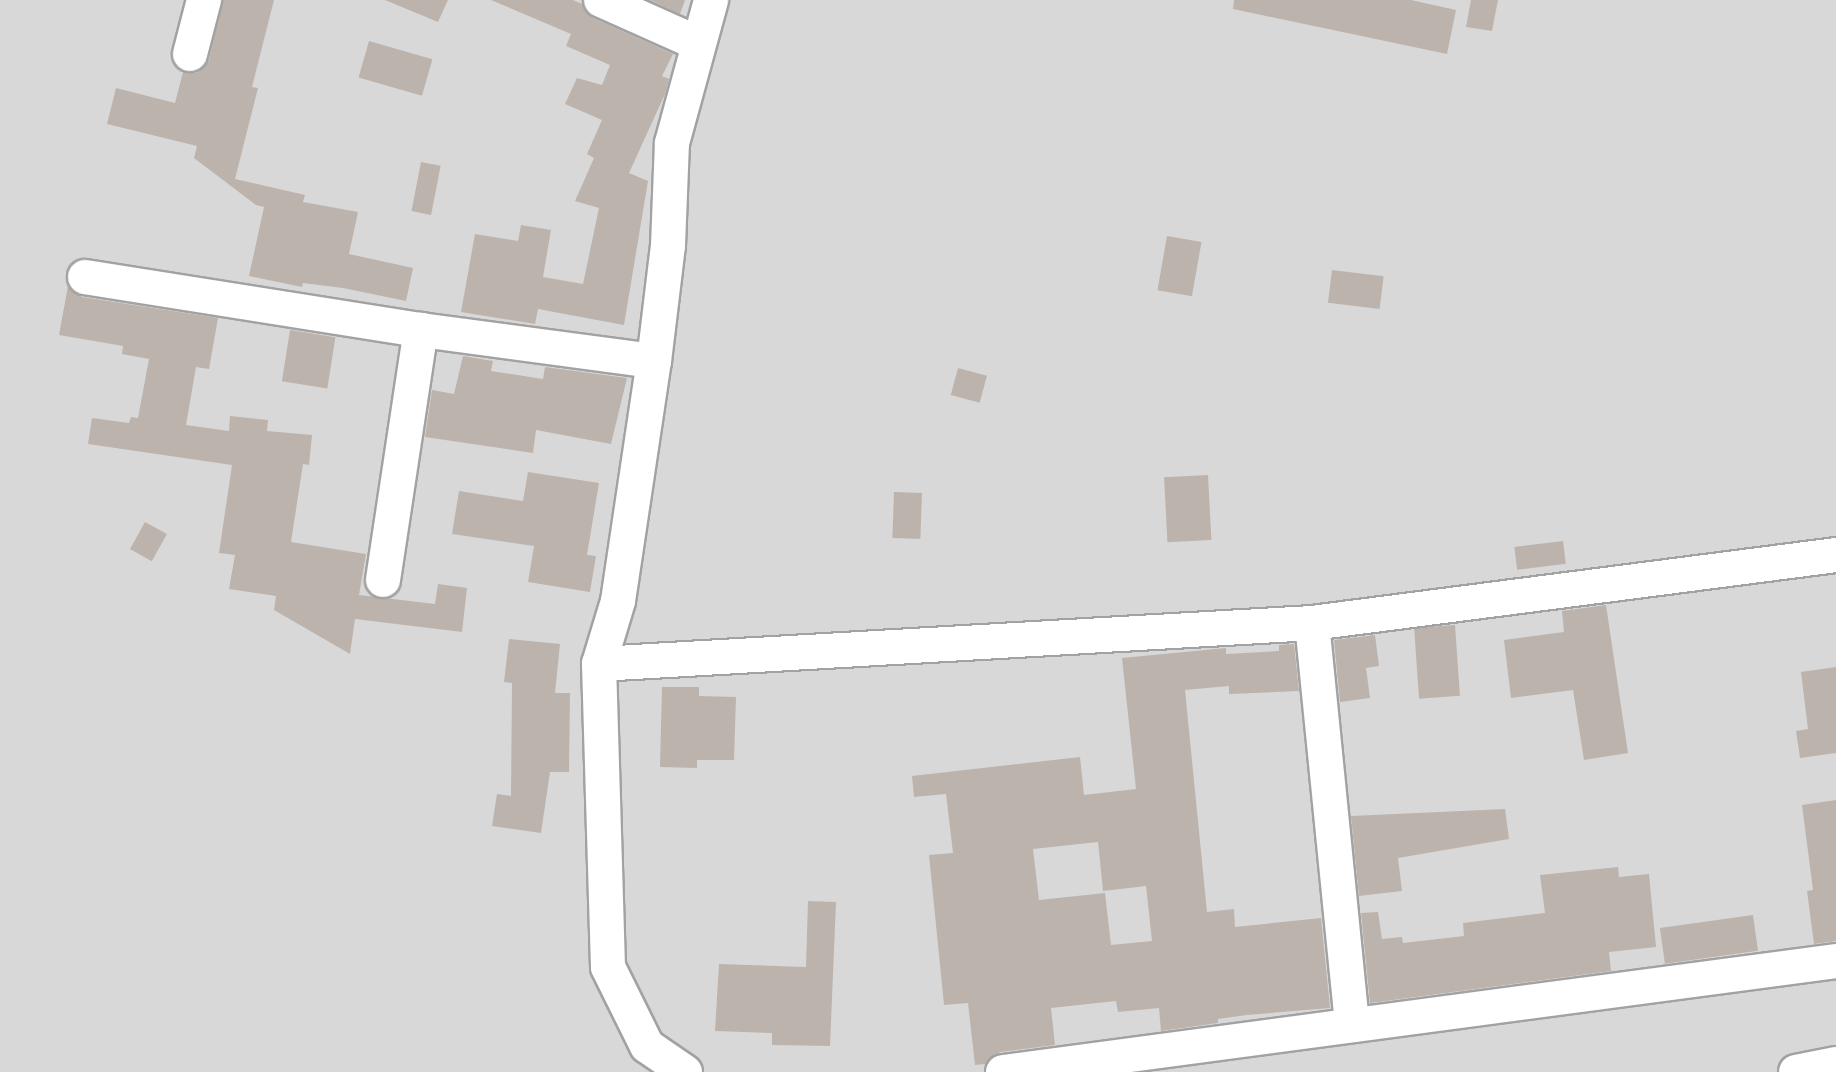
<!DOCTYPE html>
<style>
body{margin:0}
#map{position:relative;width:1836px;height:1072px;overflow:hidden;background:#ece8e0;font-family:"DM Sans",sans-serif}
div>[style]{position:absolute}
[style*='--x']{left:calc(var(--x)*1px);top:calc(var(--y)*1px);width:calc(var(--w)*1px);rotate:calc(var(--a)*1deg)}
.residential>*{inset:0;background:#d9d8d8;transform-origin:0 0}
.building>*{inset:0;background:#bcb3ad;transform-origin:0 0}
.roads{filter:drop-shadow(2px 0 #a2a2a2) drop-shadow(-2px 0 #a2a2a2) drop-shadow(0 2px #a2a2a2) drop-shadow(0 -2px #a2a2a2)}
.minor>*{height:34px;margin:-17px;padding:0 17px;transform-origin:17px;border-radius:17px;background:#fff}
span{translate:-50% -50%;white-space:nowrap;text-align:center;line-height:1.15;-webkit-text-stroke:8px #fff;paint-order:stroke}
</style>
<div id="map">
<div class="residential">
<i style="left:0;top:0;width:1836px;height:1072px"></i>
</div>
<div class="building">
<i style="clip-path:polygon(223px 0,274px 0,252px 87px,258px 88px,235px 179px,305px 195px,303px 202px,358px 212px,349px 254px,413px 268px,406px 301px,343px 288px,303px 283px,302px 287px,249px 276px,264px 207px,256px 205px,194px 158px,197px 146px,107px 124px,116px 88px,175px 103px,183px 72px,197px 73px,209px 60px)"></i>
<i style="clip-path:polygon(385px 0,448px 0,438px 22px)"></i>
<i style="clip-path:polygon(491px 0,573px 0,582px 4px,593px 18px,673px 54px,662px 76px,669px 79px,665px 94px,629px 173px,648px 181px,624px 325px,538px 309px,535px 324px,461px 312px,475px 234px,518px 241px,521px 225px,551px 230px,543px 277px,583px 284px,599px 208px,575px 201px,594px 158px,587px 154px,602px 120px,565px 104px,577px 78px,602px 85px,610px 65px,566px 46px,571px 34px)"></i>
<i style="clip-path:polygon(650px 0,685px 0,680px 14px)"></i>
<i style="clip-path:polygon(1234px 0,1411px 0,1456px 10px,1447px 54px,1233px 9px)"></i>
<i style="clip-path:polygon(1471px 0,1498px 0,1492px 31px,1466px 27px)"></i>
<i style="left:369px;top:41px;width:66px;height:38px;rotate:16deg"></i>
<i style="left:421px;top:162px;width:20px;height:50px;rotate:11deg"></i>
<i style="left:1167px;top:236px;width:35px;height:55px;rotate:10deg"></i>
<i style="left:1332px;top:270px;width:52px;height:33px;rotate:7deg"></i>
<i style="clip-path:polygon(68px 286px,82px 297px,218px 318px,209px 369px,196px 367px,186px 425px,229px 431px,230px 416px,268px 420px,267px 431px,312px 435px,309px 465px,303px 464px,291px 542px,366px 554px,359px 595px,435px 604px,438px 584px,467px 588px,462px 632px,355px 619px,350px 654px,274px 610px,276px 596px,229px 589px,235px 555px,219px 553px,232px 465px,88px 444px,92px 418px,129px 423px,131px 417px,138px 418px,149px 359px,122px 354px,123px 346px,59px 335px)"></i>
<i style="left:290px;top:330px;width:46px;height:52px;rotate:9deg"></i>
<i style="clip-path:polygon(463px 356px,493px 361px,491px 371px,543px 379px,545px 367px,627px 378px,611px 444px,536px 430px,533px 453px,425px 437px,432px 390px,454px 394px)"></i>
<i style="left:958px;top:368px;width:30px;height:28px;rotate:15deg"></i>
<i style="clip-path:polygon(528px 472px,599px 483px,587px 555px,596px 556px,590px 592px,528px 582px,534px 546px,452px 534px,459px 491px,523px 501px)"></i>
<i style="left:1208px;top:475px;width:65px;height:44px;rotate:87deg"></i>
<i style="left:894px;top:492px;width:28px;height:46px;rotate:2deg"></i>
<i style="left:145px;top:522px;width:25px;height:31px;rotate:29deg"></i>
<i style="left:1563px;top:541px;width:23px;height:49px;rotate:83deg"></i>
<i style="clip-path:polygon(1606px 605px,1628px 753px,1584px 760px,1573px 690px,1511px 698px,1504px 640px,1564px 632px,1562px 611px)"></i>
<i style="left:1455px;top:625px;width:71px;height:41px;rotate:86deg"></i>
<i style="clip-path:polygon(1375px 635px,1379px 666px,1366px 668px,1370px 698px,1340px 702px,1334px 640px)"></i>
<i style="clip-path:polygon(509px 639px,560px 644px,555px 693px,570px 693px,569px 772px,550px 772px,541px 833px,492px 826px,497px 794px,511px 796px,512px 683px,504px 682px)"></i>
<i style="clip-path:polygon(evenodd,1294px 644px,1299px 691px,1229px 694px,1229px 686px,1185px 690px,1207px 912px,1234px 909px,1235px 927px,1321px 918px,1330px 1008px,1247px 1015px,1218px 1019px,1218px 1023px,1161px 1031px,1159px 1008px,1118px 1012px,1116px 1001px,1051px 1008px,1055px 1045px,1000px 1052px,985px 1064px,975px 1065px,968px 1003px,944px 1005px,929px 855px,953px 853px,946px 794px,914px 797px,912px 776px,1080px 757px,1084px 795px,1136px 789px,1122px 658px,1226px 648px,1226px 654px,1279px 651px,1279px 645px,1294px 644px,1098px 842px,1103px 891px,1146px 886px,1152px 941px,1111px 945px,1105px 893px,1039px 900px,1033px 849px,1098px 842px)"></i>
<i style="clip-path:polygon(1836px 667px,1836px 753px,1800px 758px,1796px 731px,1808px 729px,1801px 672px)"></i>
<i style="clip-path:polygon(662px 687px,699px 687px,699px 696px,736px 697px,734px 760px,697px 760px,697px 768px,660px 767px)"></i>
<i style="clip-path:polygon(1836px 800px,1836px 941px,1814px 944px,1807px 891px,1813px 890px,1802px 805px)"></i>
<i style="clip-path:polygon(1505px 809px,1509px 839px,1398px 858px,1402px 891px,1359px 896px,1351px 816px)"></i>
<i style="clip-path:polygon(1618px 867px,1619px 877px,1649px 874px,1656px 947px,1609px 952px,1611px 971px,1370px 1003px,1361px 913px,1378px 912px,1382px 939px,1402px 937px,1403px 943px,1464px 936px,1463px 923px,1545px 913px,1540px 875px)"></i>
<i style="clip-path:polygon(808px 901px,836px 902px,830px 1046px,772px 1045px,772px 1033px,715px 1031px,719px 964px,806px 967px)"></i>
<i style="left:1753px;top:915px;width:36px;height:94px;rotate:82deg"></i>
</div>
<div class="roads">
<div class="minor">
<i style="--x:601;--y:0;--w:105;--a:24.1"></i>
<i style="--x:190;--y:54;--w:56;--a:-75.5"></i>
<i style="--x:85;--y:277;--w:340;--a:9"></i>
<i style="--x:421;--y:330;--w:235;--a:7.6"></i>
<i style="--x:383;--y:580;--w:253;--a:-81.4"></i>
<i style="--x:1312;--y:623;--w:404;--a:84.3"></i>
<i style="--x:599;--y:664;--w:714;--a:-3.29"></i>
<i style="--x:1312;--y:623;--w:528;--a:-7.39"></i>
<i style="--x:685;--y:1072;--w:46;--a:-145.6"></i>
<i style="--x:647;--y:1046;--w:88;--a:-116.3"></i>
<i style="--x:608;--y:967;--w:303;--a:-91.7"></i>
<i style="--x:599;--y:664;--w:66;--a:-73.2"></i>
<i style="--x:618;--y:601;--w:243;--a:-81.5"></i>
<i style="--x:654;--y:361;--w:116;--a:-83.1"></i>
<i style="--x:668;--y:246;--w:103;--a:-87.8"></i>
<i style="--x:672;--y:143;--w:148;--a:-74.7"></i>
<i style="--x:1003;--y:1072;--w:840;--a:-7.59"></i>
<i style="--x:1796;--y:1072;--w:41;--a:-11.3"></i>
</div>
</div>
</div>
